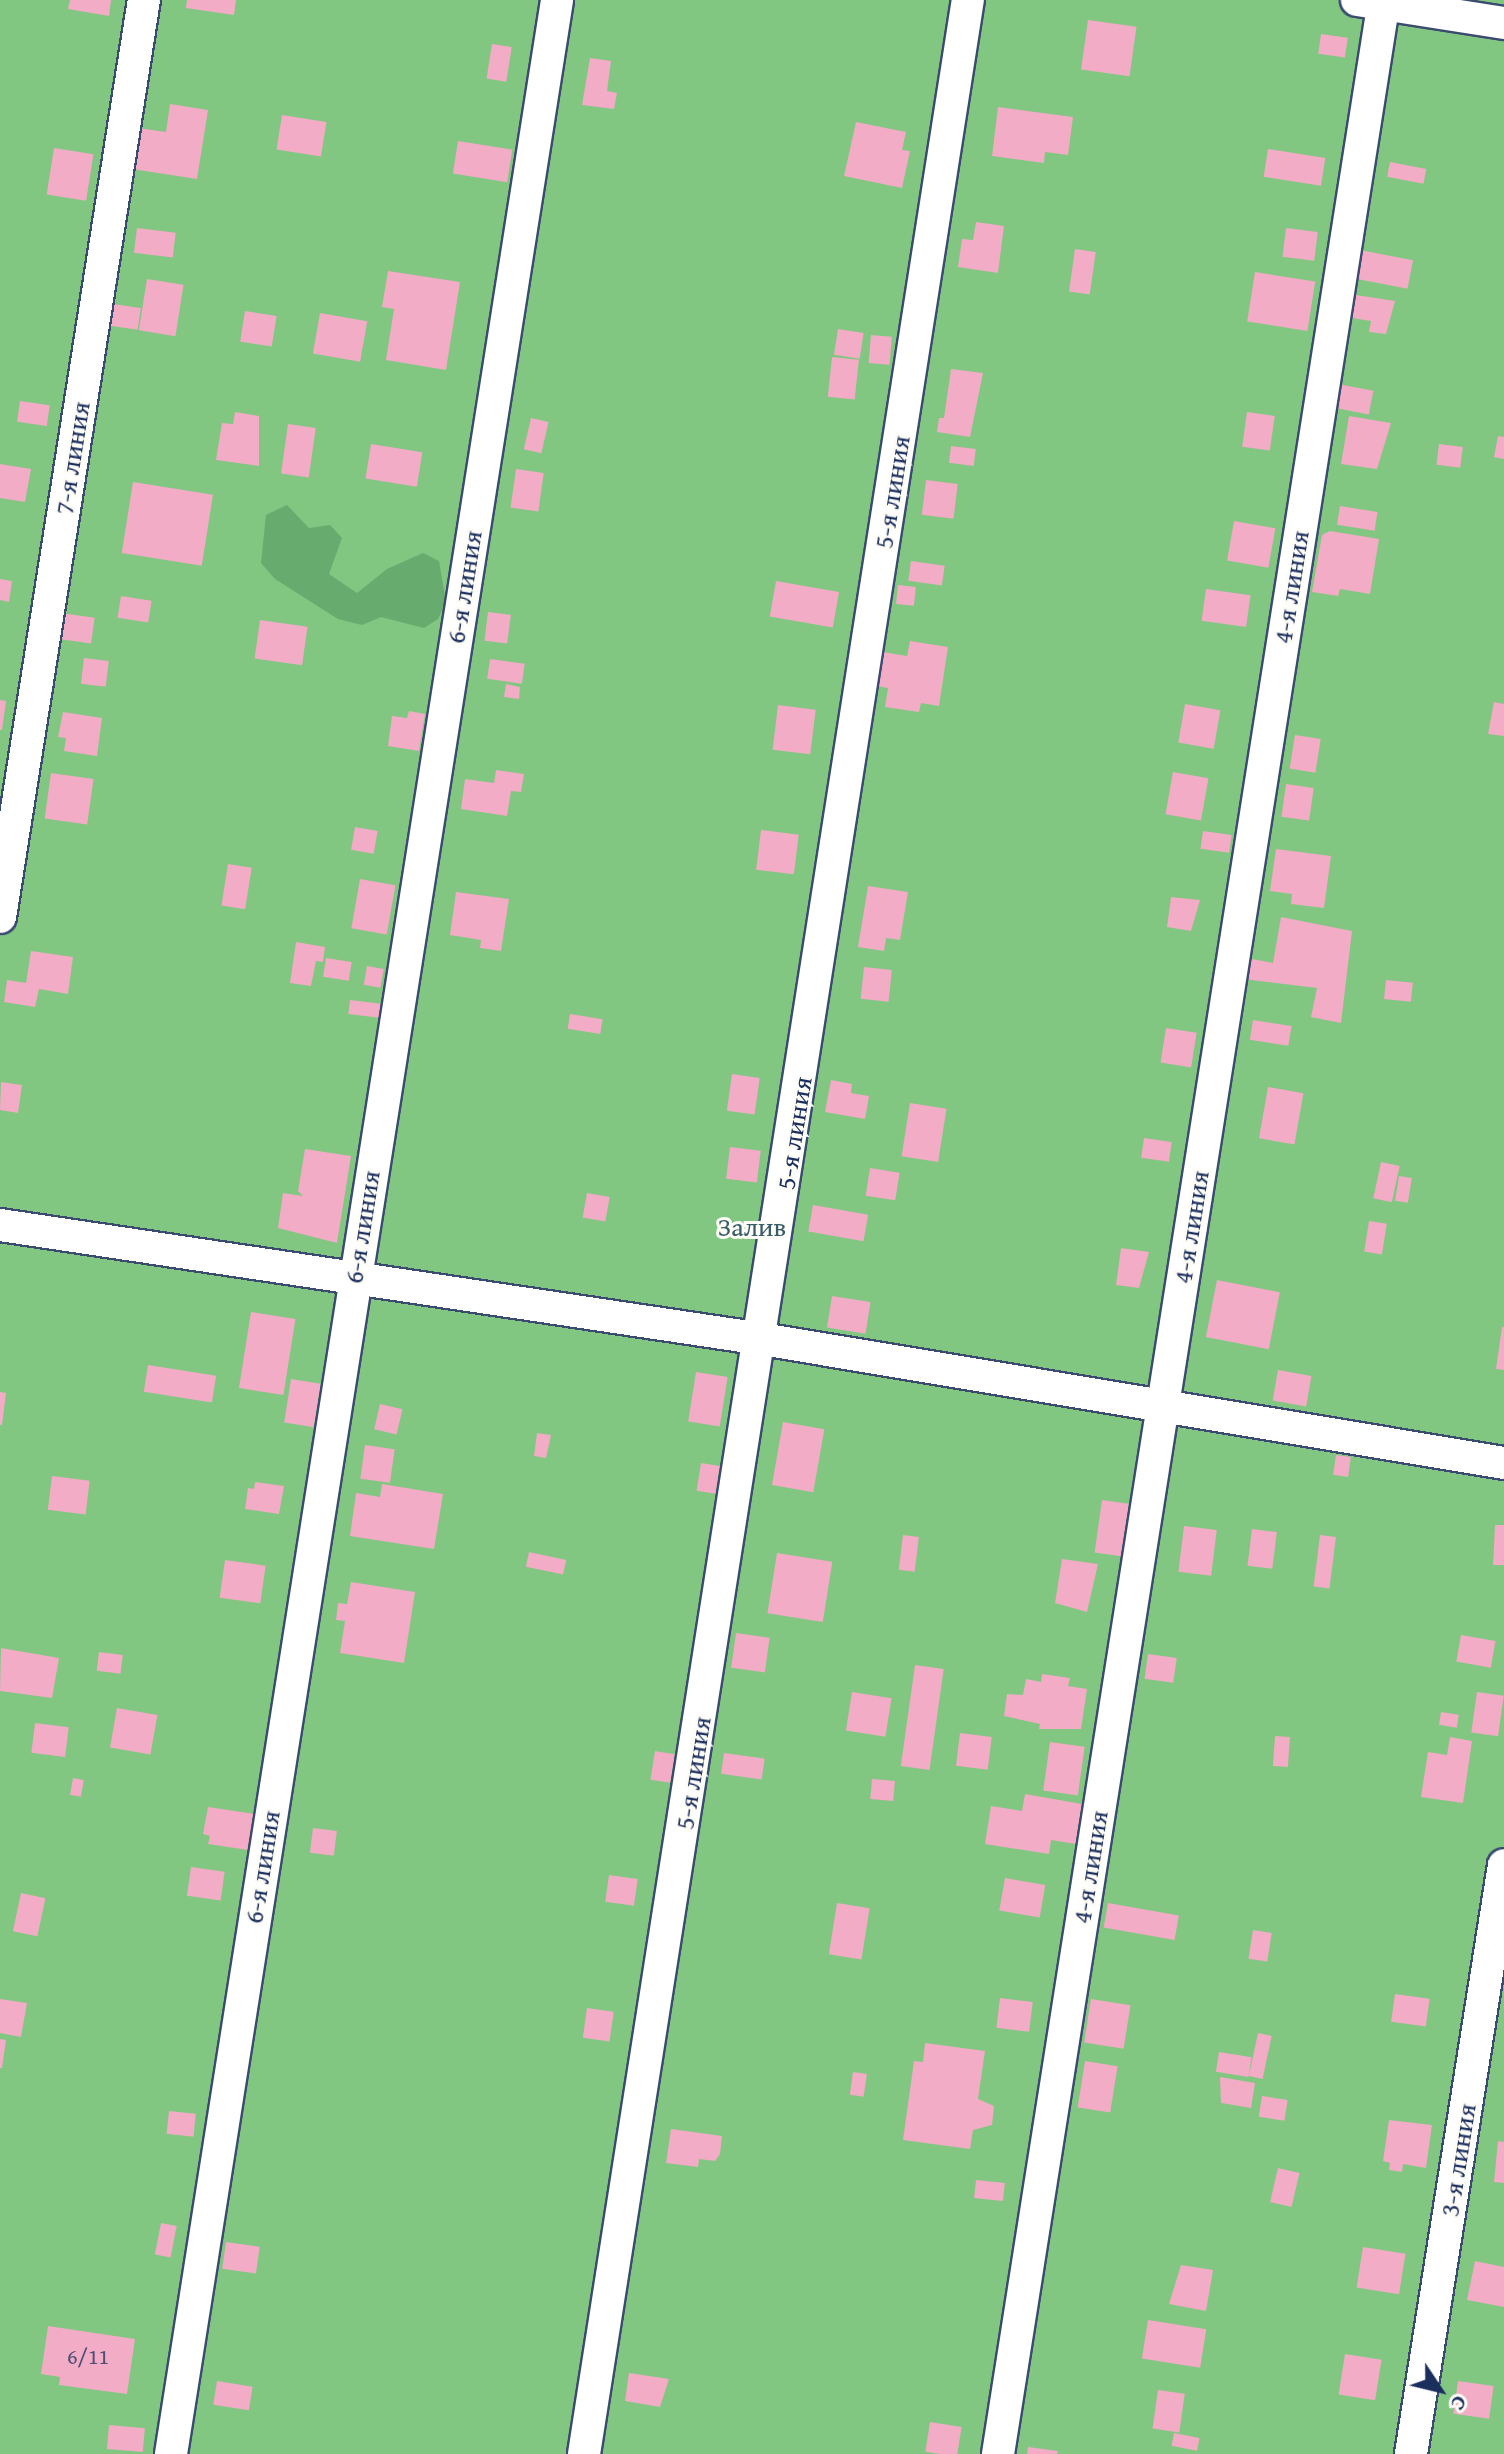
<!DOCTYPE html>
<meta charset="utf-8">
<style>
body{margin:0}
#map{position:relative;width:1504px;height:2454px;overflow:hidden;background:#f3e7cf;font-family:"Gentium Book Plus",serif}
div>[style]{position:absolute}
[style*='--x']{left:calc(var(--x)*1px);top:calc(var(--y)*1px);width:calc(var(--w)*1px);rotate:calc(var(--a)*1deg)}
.green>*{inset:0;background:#81c681;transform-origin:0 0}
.forest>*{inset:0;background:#68ab6f}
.building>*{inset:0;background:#f2acc5;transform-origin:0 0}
.roads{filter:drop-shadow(2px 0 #3b4b6f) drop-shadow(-2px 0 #3b4b6f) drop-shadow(0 2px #3b4b6f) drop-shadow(0 -2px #3b4b6f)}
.minor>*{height:32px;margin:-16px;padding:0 16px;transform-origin:16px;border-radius:16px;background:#fff}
span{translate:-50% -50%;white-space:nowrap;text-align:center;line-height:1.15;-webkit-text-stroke:6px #fdfcf7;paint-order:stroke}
.number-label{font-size:22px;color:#514e78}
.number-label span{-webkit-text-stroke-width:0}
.street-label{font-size:26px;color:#1b2f5e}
.park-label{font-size:26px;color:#3a5c68}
.north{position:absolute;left:1400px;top:2350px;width:80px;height:80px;-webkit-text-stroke:6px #fdfcf7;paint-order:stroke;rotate:125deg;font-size:22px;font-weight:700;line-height:32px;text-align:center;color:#1b2f5e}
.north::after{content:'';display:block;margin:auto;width:28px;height:36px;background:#1b2f5e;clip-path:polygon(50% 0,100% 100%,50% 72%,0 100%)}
</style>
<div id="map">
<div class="green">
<i style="left:0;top:0;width:1504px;height:2454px"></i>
</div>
<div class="forest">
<i style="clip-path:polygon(287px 505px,309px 528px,330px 525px,342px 538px,329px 574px,357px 593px,387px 569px,423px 553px,439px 561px,446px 602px,438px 619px,424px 628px,381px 617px,362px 625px,338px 619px,275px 579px,261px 563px,266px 515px)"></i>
</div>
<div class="building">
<i style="clip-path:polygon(70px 0,111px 0,109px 16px,68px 9px)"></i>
<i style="clip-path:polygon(187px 0,236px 0,234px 15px,186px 8px)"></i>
<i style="left:1088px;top:20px;width:49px;height:50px;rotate:8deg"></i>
<i style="left:1321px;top:34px;width:27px;height:20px;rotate:8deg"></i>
<i style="left:492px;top:44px;width:20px;height:35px;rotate:9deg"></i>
<i style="clip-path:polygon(590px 58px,611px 61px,607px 91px,617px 93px,614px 109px,582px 105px)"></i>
<i style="clip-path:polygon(170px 104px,208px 110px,197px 179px,132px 169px,138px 128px,166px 132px)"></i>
<i style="clip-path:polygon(998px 107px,1073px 117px,1068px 155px,1045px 152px,1044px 163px,992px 156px)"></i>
<i style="left:282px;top:115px;width:45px;height:35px;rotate:9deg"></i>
<i style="clip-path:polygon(856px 122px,906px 132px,902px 150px,910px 151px,902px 188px,844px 176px)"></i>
<i style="left:458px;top:141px;width:55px;height:33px;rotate:9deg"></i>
<i style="left:54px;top:148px;width:40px;height:47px;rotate:9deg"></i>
<i style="left:1268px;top:149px;width:58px;height:28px;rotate:9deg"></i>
<i style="left:1390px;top:162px;width:37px;height:15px;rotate:11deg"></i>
<i style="clip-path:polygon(976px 222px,1004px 226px,998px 273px,958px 267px,962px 239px,973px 240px)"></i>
<i style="left:137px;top:228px;width:39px;height:25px;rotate:7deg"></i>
<i style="left:1286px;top:228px;width:32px;height:29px;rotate:7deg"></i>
<i style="left:1075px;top:249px;width:21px;height:43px;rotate:8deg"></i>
<i style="left:1360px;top:250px;width:54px;height:29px;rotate:11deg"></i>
<i style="clip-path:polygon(388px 271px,460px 282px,446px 370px,386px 360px,394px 309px,382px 307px)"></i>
<i style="left:1255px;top:272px;width:61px;height:50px;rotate:9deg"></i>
<i style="left:147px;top:279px;width:37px;height:52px;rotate:9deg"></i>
<i style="clip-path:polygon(1356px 295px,1395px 301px,1386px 334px,1369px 332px,1371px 321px,1352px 318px)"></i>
<i style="left:113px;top:304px;width:28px;height:22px;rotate:8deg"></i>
<i style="left:245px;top:311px;width:32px;height:31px;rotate:9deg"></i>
<i style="left:320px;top:313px;width:48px;height:41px;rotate:10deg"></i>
<i style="left:838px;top:329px;width:26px;height:26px;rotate:9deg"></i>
<i style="left:871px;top:335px;width:21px;height:28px;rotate:5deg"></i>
<i style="left:832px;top:357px;width:27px;height:40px;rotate:6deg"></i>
<i style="clip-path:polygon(951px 369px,983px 373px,970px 437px,937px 432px,939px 418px,944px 418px)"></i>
<i style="left:1338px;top:384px;width:36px;height:24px;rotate:11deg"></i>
<i style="left:20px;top:401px;width:30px;height:21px;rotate:8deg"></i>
<i style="clip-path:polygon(235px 412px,259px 416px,259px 466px,216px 460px,222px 423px,233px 424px)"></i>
<i style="left:1247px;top:412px;width:28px;height:35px;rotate:8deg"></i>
<i style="clip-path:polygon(1349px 416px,1391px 423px,1377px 469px,1341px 464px)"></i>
<i style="left:531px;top:418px;width:18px;height:32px;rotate:13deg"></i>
<i style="left:288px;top:424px;width:28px;height:50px;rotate:8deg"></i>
<i style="clip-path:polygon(1498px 436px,1504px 437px,1504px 459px,1494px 457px)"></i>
<i style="left:371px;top:444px;width:52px;height:35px;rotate:9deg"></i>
<i style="left:1439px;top:444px;width:24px;height:21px;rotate:7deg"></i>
<i style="left:951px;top:446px;width:25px;height:17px;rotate:7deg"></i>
<i style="clip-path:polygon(0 464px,31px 469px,25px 502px,0 498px)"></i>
<i style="left:516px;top:469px;width:28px;height:39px;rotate:8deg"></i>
<i style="left:926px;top:480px;width:32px;height:35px;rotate:7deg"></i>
<i style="left:133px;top:482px;width:81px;height:72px;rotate:9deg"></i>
<i style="left:1340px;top:506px;width:38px;height:19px;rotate:9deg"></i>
<i style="left:1234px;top:521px;width:42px;height:40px;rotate:10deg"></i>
<i style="clip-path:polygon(1330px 531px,1379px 539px,1370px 594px,1340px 589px,1338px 596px,1312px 592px,1322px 535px)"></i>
<i style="left:911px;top:561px;width:34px;height:20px;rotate:8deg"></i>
<i style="clip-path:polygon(0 579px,12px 581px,9px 602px,0 600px)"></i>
<i style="left:776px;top:581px;width:64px;height:36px;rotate:10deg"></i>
<i style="left:898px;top:585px;width:18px;height:19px;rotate:6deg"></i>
<i style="left:1206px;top:589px;width:45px;height:32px;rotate:8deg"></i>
<i style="left:121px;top:596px;width:31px;height:22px;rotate:9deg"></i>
<i style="left:488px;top:612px;width:23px;height:29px;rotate:7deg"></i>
<i style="left:61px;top:613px;width:34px;height:26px;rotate:8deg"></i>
<i style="left:260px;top:620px;width:48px;height:39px;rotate:8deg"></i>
<i style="clip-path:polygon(910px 641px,948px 647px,939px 706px,921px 703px,919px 712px,885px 707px,888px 688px,877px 686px,883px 652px,907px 656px)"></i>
<i style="left:84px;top:658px;width:25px;height:26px;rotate:7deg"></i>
<i style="left:490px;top:659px;width:35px;height:20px;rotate:8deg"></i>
<i style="clip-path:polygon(506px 684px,520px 687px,519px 699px,504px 697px)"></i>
<i style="clip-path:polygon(0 700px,6px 701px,2px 730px,0 730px)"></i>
<i style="clip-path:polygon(1494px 702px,1504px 704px,1504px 736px,1488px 734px)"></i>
<i style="left:1185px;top:704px;width:36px;height:39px;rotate:10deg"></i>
<i style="left:778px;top:705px;width:38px;height:45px;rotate:7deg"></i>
<i style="clip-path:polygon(409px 711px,425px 714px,419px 751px,388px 746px,392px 716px,407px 718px)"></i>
<i style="clip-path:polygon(63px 712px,102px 718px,97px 756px,64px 751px,66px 738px,58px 737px)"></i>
<i style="left:1295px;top:735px;width:26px;height:34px;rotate:9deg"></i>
<i style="clip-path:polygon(496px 770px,524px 774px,521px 792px,511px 791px,507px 816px,461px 809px,465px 779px,494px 783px)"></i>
<i style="left:1173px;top:772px;width:36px;height:43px;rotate:10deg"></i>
<i style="left:51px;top:773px;width:43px;height:46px;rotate:8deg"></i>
<i style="left:1286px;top:784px;width:28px;height:33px;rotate:8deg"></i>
<i style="left:355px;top:827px;width:23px;height:23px;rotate:10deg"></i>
<i style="left:761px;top:830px;width:38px;height:40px;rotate:7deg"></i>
<i style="left:1203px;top:831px;width:29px;height:18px;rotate:8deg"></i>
<i style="clip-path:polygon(1276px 849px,1331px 856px,1324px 908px,1291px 904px,1292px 894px,1270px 891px)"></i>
<i style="left:228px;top:864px;width:24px;height:42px;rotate:9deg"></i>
<i style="left:360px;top:879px;width:36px;height:50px;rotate:10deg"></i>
<i style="clip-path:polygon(868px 886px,908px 892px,900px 940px,886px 938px,884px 951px,858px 947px)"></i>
<i style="clip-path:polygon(456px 892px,509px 899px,501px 951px,480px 948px,481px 940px,450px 935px)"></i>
<i style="clip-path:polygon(1171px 897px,1200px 900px,1191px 931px,1167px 927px)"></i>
<i style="clip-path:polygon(1281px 917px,1352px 931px,1341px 1023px,1311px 1017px,1317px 988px,1243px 979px,1247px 958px,1273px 963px)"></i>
<i style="clip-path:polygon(296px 942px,325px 947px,323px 962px,316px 961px,311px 986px,290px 983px)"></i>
<i style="clip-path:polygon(31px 951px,73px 957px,68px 994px,39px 989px,35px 1007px,4px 1002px,7px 980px,26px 983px)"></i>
<i style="left:326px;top:958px;width:26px;height:19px;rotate:9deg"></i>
<i style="left:367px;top:966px;width:17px;height:19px;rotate:10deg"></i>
<i style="left:864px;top:967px;width:28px;height:32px;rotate:6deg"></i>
<i style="left:1386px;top:980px;width:27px;height:19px;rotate:6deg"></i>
<i style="left:350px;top:1000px;width:31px;height:14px;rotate:7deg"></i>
<i style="left:570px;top:1014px;width:33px;height:15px;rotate:9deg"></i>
<i style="left:1253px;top:1020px;width:39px;height:20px;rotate:9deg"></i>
<i style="left:1166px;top:1028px;width:31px;height:35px;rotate:9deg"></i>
<i style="left:732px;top:1074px;width:28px;height:37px;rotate:8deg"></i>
<i style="clip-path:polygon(831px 1080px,852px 1084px,851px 1093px,869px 1096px,865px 1119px,825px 1112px)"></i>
<i style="clip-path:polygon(1px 1082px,22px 1085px,18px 1113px,0 1110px)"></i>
<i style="left:1268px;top:1087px;width:36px;height:52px;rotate:10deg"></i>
<i style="left:910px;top:1103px;width:37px;height:54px;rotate:9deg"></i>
<i style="left:1144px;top:1138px;width:28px;height:20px;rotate:8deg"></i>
<i style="left:730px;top:1147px;width:31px;height:32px;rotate:7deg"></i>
<i style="clip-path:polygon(305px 1149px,351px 1156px,337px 1243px,278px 1228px,283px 1193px,303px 1196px,298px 1191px)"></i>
<i style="left:1381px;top:1162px;width:19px;height:37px;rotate:12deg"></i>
<i style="left:870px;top:1168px;width:30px;height:28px;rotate:9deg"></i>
<i style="left:1399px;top:1176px;width:13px;height:25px;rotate:9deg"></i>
<i style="left:587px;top:1193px;width:23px;height:25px;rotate:10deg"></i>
<i style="left:813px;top:1205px;width:56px;height:27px;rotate:10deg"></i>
<i style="left:1369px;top:1221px;width:18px;height:31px;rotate:9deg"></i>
<i style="clip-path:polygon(1121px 1248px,1149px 1252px,1139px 1288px,1116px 1285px)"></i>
<i style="left:1217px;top:1280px;width:64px;height:58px;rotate:11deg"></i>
<i style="left:832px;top:1296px;width:39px;height:32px;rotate:9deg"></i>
<i style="left:251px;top:1312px;width:45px;height:77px;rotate:9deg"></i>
<i style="clip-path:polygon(1502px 1327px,1504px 1327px,1504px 1370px,1496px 1369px)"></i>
<i style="left:148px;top:1365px;width:69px;height:27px;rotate:9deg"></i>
<i style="left:1278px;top:1370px;width:34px;height:31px;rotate:10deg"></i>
<i style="left:696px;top:1372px;width:32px;height:50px;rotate:9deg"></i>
<i style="left:291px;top:1379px;width:30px;height:44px;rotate:9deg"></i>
<i style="clip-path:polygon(0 1392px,6px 1393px,2px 1425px,0 1425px)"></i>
<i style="left:380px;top:1404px;width:23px;height:26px;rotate:13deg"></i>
<i style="left:783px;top:1422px;width:42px;height:64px;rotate:10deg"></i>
<i style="clip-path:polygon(537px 1433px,551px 1435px,546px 1458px,534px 1456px)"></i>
<i style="left:365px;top:1445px;width:30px;height:34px;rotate:8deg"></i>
<i style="left:1336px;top:1455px;width:15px;height:20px;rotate:8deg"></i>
<i style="left:701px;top:1463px;width:19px;height:28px;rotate:9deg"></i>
<i style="left:52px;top:1476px;width:38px;height:34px;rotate:7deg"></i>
<i style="clip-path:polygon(255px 1482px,284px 1486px,279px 1514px,245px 1509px,248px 1488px,254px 1489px)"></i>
<i style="clip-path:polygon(382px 1484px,443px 1494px,434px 1549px,350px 1536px,356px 1493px,380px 1497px)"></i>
<i style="left:1102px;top:1500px;width:27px;height:53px;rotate:8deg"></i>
<i style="clip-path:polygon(1495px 1525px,1504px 1525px,1504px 1565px,1493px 1565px)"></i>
<i style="left:1184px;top:1526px;width:33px;height:46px;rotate:7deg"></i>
<i style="left:1252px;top:1529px;width:25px;height:37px;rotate:7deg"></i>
<i style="left:903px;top:1535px;width:16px;height:35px;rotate:7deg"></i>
<i style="left:1320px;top:1535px;width:16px;height:52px;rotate:7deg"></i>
<i style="left:529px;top:1552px;width:38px;height:15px;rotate:12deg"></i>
<i style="left:777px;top:1553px;width:56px;height:61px;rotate:9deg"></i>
<i style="clip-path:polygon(1062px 1559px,1098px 1564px,1087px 1612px,1055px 1603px)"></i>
<i style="left:225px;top:1560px;width:41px;height:38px;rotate:8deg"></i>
<i style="clip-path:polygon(351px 1582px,415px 1592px,404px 1663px,340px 1653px,345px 1621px,336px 1620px,338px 1603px,347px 1604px)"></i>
<i style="left:736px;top:1633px;width:34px;height:35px;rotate:8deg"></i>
<i style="left:1461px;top:1635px;width:35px;height:27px;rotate:10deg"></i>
<i style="clip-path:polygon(1px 1648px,59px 1658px,52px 1698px,0 1691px)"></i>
<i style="left:99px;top:1652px;width:24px;height:19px;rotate:7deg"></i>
<i style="left:1148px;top:1654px;width:29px;height:25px;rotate:8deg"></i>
<i style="left:915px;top:1665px;width:29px;height:102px;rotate:8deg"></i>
<i style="clip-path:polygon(1042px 1674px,1070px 1678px,1068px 1686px,1087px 1689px,1081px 1729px,1039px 1729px,1040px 1724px,1004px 1716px,1007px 1694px,1023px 1695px,1026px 1679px,1041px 1682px)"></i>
<i style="left:852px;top:1692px;width:40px;height:39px;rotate:9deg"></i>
<i style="left:1477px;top:1692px;width:27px;height:41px;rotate:8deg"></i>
<i style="left:117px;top:1708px;width:41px;height:40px;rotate:10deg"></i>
<i style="left:1441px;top:1712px;width:18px;height:13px;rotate:9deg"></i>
<i style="left:35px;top:1723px;width:34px;height:30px;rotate:7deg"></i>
<i style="left:960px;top:1733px;width:32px;height:33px;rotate:7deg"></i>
<i style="left:1275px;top:1736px;width:15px;height:30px;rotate:4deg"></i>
<i style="clip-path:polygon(1450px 1737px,1472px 1741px,1463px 1803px,1421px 1797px,1428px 1752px,1447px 1755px)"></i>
<i style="left:1050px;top:1742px;width:35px;height:49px;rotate:8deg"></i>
<i style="left:655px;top:1751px;width:20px;height:29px;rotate:9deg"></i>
<i style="left:724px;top:1753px;width:41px;height:21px;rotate:8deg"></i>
<i style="left:73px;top:1778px;width:11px;height:17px;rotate:10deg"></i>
<i style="left:872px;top:1779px;width:23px;height:20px;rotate:5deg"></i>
<i style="clip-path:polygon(1025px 1794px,1082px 1804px,1076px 1844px,1051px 1840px,1049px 1854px,985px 1844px,991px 1806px,1022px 1811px)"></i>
<i style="clip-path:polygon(208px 1807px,255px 1814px,248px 1850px,208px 1844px,210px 1836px,203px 1834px)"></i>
<i style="left:313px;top:1828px;width:24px;height:25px;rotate:7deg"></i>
<i style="left:191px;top:1867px;width:34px;height:29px;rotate:8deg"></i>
<i style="left:609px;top:1875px;width:29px;height:27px;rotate:8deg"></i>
<i style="left:1005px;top:1878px;width:41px;height:33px;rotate:10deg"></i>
<i style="left:21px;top:1893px;width:25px;height:39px;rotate:12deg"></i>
<i style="left:837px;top:1903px;width:33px;height:52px;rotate:9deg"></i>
<i style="left:1108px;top:1903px;width:72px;height:25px;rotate:10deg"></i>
<i style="left:1253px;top:1930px;width:19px;height:29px;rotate:9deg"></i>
<i style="left:1395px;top:1994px;width:35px;height:28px;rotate:8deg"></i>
<i style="left:1000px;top:1998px;width:33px;height:30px;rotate:7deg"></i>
<i style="clip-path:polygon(0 1999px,27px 2003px,21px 2037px,0 2033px)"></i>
<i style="left:1091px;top:1999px;width:40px;height:44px;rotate:9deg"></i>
<i style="left:587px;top:2008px;width:27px;height:30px;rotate:8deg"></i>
<i style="left:1258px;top:2033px;width:14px;height:44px;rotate:12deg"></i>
<i style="clip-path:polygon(0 2039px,6px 2040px,2px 2068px,0 2068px)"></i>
<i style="clip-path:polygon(925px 2043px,985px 2051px,978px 2099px,994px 2106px,992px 2125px,973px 2130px,970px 2149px,903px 2140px,914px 2061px,923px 2062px)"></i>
<i style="left:1219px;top:2052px;width:33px;height:20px;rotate:9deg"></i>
<i style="left:1085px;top:2061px;width:33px;height:47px;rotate:9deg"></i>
<i style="left:853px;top:2072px;width:14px;height:23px;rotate:8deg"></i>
<i style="clip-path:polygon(1220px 2077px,1255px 2083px,1251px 2108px,1221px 2103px)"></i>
<i style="left:1262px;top:2096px;width:26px;height:21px;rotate:9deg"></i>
<i style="left:169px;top:2111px;width:27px;height:23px;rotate:6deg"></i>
<i style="clip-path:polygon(1389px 2120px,1432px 2125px,1426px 2168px,1403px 2164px,1402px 2172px,1389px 2170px,1390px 2163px,1383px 2161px)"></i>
<i style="clip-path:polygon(671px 2129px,722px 2136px,720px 2154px,715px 2161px,699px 2159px,698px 2167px,666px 2163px)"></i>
<i style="clip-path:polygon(1498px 2141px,1504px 2142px,1504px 2183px,1494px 2182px)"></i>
<i style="left:1278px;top:2168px;width:22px;height:35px;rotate:13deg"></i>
<i style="left:976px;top:2180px;width:29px;height:18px;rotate:6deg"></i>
<i style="left:161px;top:2223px;width:16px;height:32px;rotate:11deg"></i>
<i style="left:226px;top:2242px;width:34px;height:27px;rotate:8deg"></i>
<i style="left:1363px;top:2247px;width:43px;height:41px;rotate:9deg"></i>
<i style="clip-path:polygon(1475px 2261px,1504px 2267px,1504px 2307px,1467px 2300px)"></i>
<i style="clip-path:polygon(1181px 2265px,1213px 2270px,1206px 2311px,1169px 2304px)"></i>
<i style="left:1148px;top:2320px;width:59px;height:39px;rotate:9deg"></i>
<i style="clip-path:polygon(48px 2326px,135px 2339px,127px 2394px,59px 2385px,60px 2377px,41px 2374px)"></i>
<i style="left:1345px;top:2354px;width:37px;height:41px;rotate:9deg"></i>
<i style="clip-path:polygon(629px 2373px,669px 2379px,660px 2407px,625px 2401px)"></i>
<i style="left:217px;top:2381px;width:36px;height:24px;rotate:9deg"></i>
<i style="left:1458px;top:2381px;width:36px;height:33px;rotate:8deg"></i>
<i style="left:1158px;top:2390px;width:27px;height:39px;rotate:8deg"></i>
<i style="left:930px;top:2422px;width:32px;height:30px;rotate:9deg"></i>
<i style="left:109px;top:2425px;width:36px;height:24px;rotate:5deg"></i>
<i style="left:1174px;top:2433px;width:26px;height:13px;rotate:11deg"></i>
<i style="clip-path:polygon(1028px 2447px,1058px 2451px,1057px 2454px,1027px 2454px)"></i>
</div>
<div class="roads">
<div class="minor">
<i style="--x:1357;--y:0;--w:149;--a:8.9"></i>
<i style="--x:0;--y:917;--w:928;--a:-81.08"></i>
<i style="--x:0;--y:1225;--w:770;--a:8.51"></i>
<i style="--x:762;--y:1339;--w:752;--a:9.49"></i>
<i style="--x:171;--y:2454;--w:2484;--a:-81.06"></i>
<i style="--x:584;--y:2454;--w:2484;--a:-81.11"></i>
<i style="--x:998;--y:2454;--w:2484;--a:-81.06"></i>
<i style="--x:1411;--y:2454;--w:596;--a:-81.03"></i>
</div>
</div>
<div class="number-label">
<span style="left:88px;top:2357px">6/11</span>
</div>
<div class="street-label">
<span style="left:72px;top:458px;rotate:-81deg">7-я линия</span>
<span style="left:892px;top:492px;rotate:-81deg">5-я линия</span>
<span style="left:464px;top:587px;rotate:-81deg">6-я линия</span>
<span style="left:1291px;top:587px;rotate:-81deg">4-я линия</span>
<span style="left:794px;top:1133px;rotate:-81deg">5-я линия</span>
<span style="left:362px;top:1227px;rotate:-81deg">6-я линия</span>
<span style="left:1191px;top:1227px;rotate:-81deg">4-я линия</span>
<span style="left:693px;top:1773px;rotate:-81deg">5-я линия</span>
<span style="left:262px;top:1867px;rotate:-81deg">6-я линия</span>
<span style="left:1090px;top:1867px;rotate:-81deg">4-я линия</span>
<span style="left:1458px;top:2160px;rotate:-81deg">3-я линия</span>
</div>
<div class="park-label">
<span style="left:752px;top:1227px">Залив</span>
</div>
<div class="north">С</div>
</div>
